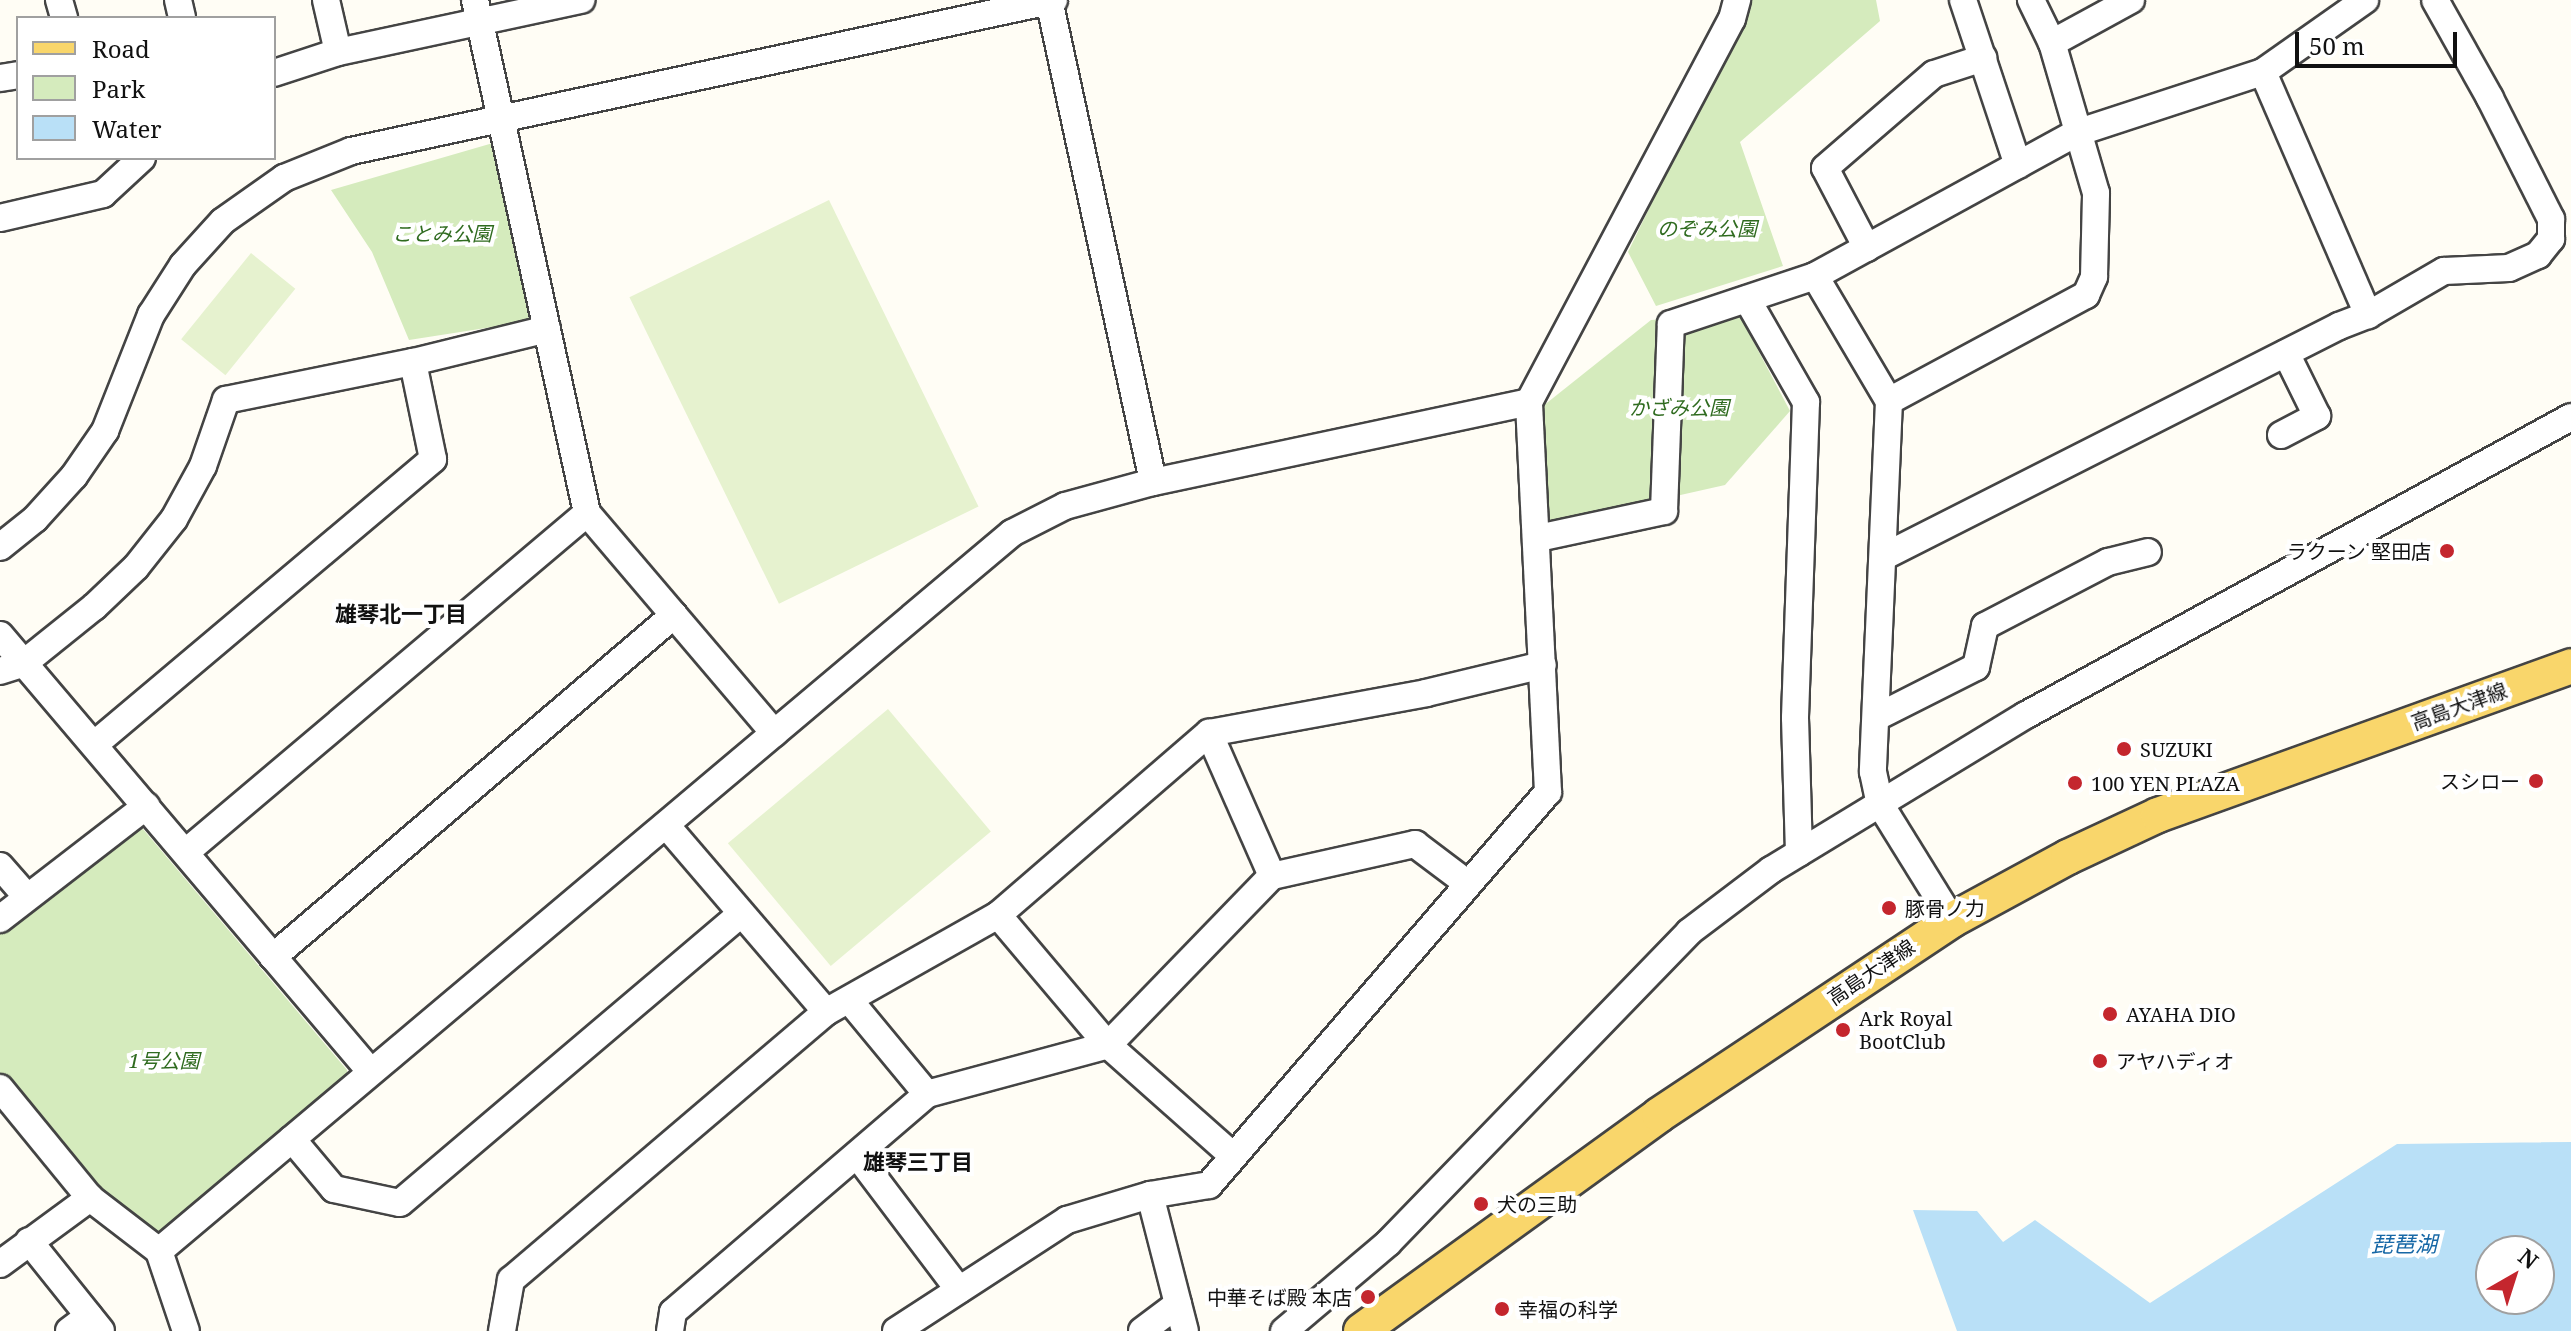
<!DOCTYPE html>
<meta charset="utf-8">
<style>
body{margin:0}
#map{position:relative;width:2571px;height:1331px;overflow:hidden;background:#fffdf5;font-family:"Noto Serif","Noto Sans JP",serif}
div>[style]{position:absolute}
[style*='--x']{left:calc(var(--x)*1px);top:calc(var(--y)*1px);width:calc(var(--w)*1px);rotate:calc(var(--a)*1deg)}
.green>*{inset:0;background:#d5ebbd}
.pitch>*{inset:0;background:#e6f2cf;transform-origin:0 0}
.water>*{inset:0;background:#b9e0f7}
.roads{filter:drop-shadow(2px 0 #444) drop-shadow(-2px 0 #444) drop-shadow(0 2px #444) drop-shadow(0 -2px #444)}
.minor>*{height:26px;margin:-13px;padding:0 13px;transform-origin:13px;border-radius:13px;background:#fff}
.major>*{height:34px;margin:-17px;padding:0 17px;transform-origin:17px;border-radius:17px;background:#f9d66b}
.dots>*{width:22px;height:22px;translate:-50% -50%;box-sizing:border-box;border:4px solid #fff;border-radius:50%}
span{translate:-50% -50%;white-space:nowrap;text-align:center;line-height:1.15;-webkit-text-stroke:8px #fff;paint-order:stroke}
.park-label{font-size:20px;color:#2f6b1f;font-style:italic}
.poi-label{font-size:20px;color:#111}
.right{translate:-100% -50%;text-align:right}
.left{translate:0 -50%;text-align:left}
.street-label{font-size:20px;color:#111}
.neighbourhood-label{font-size:22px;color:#111;font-weight:700}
.water-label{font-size:22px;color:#1768a6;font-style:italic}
.legend{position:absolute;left:16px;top:16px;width:260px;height:144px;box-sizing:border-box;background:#fff;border:2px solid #a0a0a0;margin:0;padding:10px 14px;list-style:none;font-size:24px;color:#111}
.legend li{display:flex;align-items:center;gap:16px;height:40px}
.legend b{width:40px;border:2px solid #a0a0a0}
.north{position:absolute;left:2475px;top:1235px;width:80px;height:80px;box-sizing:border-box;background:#fff;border:2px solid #a0a0a0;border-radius:50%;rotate:39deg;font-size:22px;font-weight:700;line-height:32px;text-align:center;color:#111}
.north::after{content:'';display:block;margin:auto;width:28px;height:36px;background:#c4262e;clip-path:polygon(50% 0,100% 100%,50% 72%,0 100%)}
.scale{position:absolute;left:2295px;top:32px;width:162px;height:36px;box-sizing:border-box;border:4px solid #111;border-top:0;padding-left:10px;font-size:24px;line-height:28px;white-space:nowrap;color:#111;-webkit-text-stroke:6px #fff;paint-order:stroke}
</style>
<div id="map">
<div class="green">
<i style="clip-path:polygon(1750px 0,1876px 0,1880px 21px,1740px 142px,1783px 266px,1656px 306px,1628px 252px)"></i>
<i style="clip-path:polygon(493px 143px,537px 320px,409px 340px,372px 252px,331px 190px)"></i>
<i style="clip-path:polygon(1739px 314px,1790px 411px,1725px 485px,1547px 525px,1543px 406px,1651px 320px)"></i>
<i style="clip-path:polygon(135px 827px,143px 829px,347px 1070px,348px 1081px,162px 1236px,152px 1237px,98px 1191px,0 1073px,0 931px)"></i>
</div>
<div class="pitch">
<i style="left:829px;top:200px;width:341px;height:222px;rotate:64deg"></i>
<i style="left:251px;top:253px;width:57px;height:111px;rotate:39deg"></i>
<i style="left:888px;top:709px;width:160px;height:209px;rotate:50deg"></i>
</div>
<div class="water">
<i style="clip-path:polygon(evenodd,2571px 1142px,2571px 1331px,1957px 1331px,1913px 1210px,1977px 1211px,2003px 1242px,2035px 1220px,2150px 1303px,2397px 1144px,2571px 1142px,2491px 1251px,2539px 1251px,2539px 1299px,2491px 1299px,2491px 1251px)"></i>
</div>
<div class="roads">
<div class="minor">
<i style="--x:59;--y:0;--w:19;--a:74"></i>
<i style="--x:178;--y:0;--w:18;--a:77"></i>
<i style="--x:326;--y:0;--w:53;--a:77"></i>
<i style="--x:475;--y:0;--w:525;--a:77.68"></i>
<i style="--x:587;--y:513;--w:289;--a:49.6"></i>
<i style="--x:1049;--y:0;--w:493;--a:77.8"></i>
<i style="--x:1963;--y:0;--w:174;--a:71.6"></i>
<i style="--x:2052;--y:43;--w:90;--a:-28.6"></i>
<i style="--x:2263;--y:72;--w:265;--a:66.6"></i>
<i style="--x:274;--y:73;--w:67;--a:-18.2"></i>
<i style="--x:338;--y:52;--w:249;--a:-12.1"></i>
<i style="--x:0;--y:78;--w:18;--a:-9"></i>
<i style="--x:0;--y:218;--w:106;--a:-13.1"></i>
<i style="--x:103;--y:194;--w:53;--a:-42.7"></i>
<i style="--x:1867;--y:248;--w:90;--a:-117.7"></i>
<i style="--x:1825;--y:168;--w:144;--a:-40.8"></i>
<i style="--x:1934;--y:74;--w:52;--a:-18.1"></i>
<i style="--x:1815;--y:276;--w:145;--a:59.4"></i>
<i style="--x:1889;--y:401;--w:371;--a:92.5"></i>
<i style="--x:1873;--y:772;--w:33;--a:78"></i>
<i style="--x:1880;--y:804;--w:137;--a:58.2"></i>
<i style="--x:1747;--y:299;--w:119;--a:60.2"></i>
<i style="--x:1806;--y:402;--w:316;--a:92"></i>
<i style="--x:1795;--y:718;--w:135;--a:88.3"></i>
<i style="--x:1889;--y:401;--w:224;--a:-28.3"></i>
<i style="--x:2086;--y:295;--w:20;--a:-66"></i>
<i style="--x:2094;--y:277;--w:84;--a:-88.6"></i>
<i style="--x:2096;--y:193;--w:156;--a:-106.3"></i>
<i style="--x:2052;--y:43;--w:48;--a:-116"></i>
<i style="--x:2281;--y:435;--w:41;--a:-27.8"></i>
<i style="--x:2317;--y:416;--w:70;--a:-116.2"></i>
<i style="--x:1538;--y:538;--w:129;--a:-12.1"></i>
<i style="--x:1664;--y:511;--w:187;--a:-87.9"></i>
<i style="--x:1671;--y:324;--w:152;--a:-18.4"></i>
<i style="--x:1815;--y:276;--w:298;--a:-28.7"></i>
<i style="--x:2076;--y:133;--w:197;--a:-18.1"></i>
<i style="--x:2263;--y:72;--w:125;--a:-35.2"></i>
<i style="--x:0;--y:547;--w:45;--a:-38.7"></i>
<i style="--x:35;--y:519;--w:58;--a:-47.8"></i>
<i style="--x:74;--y:476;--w:55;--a:-55.4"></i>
<i style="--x:105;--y:431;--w:125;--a:-68.4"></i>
<i style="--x:151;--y:315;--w:59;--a:-57.4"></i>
<i style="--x:183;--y:265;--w:59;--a:-47.7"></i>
<i style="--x:223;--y:221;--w:75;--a:-35.2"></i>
<i style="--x:284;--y:178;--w:72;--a:-21.9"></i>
<i style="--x:351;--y:151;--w:719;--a:-12.12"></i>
<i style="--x:1883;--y:557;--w:511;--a:-26.87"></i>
<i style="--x:2339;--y:326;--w:31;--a:-21"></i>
<i style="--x:2368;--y:315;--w:88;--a:-30.1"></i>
<i style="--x:2444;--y:271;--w:65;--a:-2.6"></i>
<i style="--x:2509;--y:268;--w:32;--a:-24"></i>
<i style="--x:2538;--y:255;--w:21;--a:-51"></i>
<i style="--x:2551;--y:239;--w:20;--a:-90"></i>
<i style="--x:2551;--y:219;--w:136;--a:-116.8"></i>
<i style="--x:2490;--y:98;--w:112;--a:-119.3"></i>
<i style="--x:0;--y:635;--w:573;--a:49.67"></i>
<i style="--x:0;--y:671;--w:25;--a:-18"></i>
<i style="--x:24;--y:663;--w:90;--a:-38.7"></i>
<i style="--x:94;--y:607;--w:58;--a:-43.6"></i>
<i style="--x:136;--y:567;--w:61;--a:-51.6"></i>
<i style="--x:174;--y:519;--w:60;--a:-61.3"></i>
<i style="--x:203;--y:466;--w:70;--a:-70.8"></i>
<i style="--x:226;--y:400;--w:191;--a:-11.5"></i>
<i style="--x:413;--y:362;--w:138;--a:-13.8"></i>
<i style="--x:1877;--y:717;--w:111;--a:-26.8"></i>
<i style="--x:1976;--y:667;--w:42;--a:-77.6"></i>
<i style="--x:1985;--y:626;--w:139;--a:-27.5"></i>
<i style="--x:2108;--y:562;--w:41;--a:-14"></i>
<i style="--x:1209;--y:733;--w:156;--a:66.2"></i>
<i style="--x:95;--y:744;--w:442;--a:-40.1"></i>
<i style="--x:433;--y:459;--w:99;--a:-101.7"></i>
<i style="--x:666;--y:825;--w:246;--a:49.4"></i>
<i style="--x:186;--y:852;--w:525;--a:-40.21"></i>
<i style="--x:0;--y:866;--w:41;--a:48.9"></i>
<i style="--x:998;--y:915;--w:170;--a:49.8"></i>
<i style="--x:1108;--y:1045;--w:166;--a:41.6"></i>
<i style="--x:0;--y:919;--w:185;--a:-37.7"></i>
<i style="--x:273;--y:957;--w:527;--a:-40.46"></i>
<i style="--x:850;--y:1001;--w:121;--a:50.4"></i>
<i style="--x:0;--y:1088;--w:142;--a:50.7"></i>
<i style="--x:90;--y:1198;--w:87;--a:37.5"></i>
<i style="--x:159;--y:1251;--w:84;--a:71.4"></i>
<i style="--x:292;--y:1139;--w:65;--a:50"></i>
<i style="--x:334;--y:1189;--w:67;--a:12"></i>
<i style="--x:400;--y:1203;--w:447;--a:-40.3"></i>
<i style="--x:857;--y:1155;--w:169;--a:52.9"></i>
<i style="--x:1150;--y:1195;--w:140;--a:75.6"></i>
<i style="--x:29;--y:1241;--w:115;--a:51.3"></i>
<i style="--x:159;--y:1251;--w:1115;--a:-40.09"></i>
<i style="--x:1012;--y:533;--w:59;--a:-27"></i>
<i style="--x:1065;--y:506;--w:91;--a:-15.3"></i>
<i style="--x:1153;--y:482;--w:384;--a:-12"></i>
<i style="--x:0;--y:1264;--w:112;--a:-36.3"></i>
<i style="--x:69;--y:1331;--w:25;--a:-37"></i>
<i style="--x:502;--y:1331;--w:52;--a:-80"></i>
<i style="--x:511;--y:1280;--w:414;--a:-40.4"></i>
<i style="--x:826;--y:1012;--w:197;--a:-29.4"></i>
<i style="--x:998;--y:915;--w:279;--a:-40.8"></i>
<i style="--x:1209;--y:733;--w:221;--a:-10.4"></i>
<i style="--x:1426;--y:693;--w:120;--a:-13.5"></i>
<i style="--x:670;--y:1331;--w:19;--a:-81"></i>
<i style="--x:673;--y:1312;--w:335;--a:-40.6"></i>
<i style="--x:927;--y:1094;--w:188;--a:-15.1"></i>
<i style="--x:1108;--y:1045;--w:235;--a:-45.9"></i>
<i style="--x:1272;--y:876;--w:147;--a:-12.6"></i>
<i style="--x:1415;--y:844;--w:65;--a:36.9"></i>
<i style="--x:896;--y:1331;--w:204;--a:-33"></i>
<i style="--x:1067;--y:1220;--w:87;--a:-16.8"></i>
<i style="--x:1150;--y:1195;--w:60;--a:-9.6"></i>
<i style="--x:1209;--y:1185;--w:519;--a:-49.22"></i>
<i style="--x:1548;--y:792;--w:390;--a:-92.8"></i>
<i style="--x:1529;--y:402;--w:433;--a:-62.1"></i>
<i style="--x:1732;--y:19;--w:20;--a:-75"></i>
<i style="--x:1142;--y:1331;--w:45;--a:-36.9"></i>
<i style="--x:1284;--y:1331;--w:136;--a:-40.2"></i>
<i style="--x:1388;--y:1243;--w:433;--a:-45.9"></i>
<i style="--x:1689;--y:932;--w:103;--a:-37.1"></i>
<i style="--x:1771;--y:870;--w:298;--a:-31.3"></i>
<i style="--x:2026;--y:715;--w:621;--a:-28.67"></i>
</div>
<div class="major">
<i style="--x:1361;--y:1331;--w:368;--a:-35.9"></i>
<i style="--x:1659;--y:1115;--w:352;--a:-33.6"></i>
<i style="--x:1952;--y:920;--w:132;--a:-28.5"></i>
<i style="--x:2068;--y:857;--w:99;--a:-25"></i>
<i style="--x:2158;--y:815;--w:439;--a:-19.8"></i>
</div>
</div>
<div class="dots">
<i style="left:2447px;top:551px;background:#c4262e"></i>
<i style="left:2124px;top:749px;background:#c4262e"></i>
<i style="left:2536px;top:781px;background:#c4262e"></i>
<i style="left:2075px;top:783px;background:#c4262e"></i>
<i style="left:1889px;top:908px;background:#c4262e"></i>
<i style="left:2110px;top:1014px;background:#c4262e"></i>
<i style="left:1843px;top:1030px;background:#c4262e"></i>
<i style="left:2100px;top:1061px;background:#c4262e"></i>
<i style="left:1481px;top:1204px;background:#c4262e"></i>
<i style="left:1368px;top:1297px;background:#c4262e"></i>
<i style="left:1502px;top:1309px;background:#c4262e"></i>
</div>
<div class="park-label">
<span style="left:1707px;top:228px">のぞみ公園</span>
<span style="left:442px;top:233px">ことみ公園</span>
<span style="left:1679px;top:407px">かざみ公園</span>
<span style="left:164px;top:1060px">1号公園</span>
</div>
<div class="poi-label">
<span class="right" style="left:2431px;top:551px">ラクーン 堅田店</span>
<span class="left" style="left:2140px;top:749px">SUZUKI</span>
<span class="right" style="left:2520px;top:781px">スシロー</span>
<span class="left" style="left:2091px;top:783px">100 YEN PLAZA</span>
<span class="left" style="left:1905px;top:908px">豚骨ノ力</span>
<span class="left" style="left:2126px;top:1014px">AYAHA DIO</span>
<span class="left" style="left:1859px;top:1030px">Ark Royal<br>BootClub</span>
<span class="left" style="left:2116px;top:1061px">アヤハディオ</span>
<span class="left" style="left:1497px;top:1204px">犬の三助</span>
<span class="right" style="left:1352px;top:1297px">中華そば殿 本店</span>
<span class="left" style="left:1518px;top:1309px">幸福の科学</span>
</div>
<div class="street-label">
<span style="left:2459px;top:706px;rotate:-20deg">高島大津線</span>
<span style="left:1871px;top:972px;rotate:-34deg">高島大津線</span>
</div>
<div class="neighbourhood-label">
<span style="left:401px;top:614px">雄琴北一丁目</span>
<span style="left:918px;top:1162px">雄琴三丁目</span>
</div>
<div class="water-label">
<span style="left:2404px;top:1244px">琵琶湖</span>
</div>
<ul class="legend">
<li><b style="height:10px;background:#f9d66b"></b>Road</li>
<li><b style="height:22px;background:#d5ebbd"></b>Park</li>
<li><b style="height:22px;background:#b9e0f7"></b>Water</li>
</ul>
<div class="north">N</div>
<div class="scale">50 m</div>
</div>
